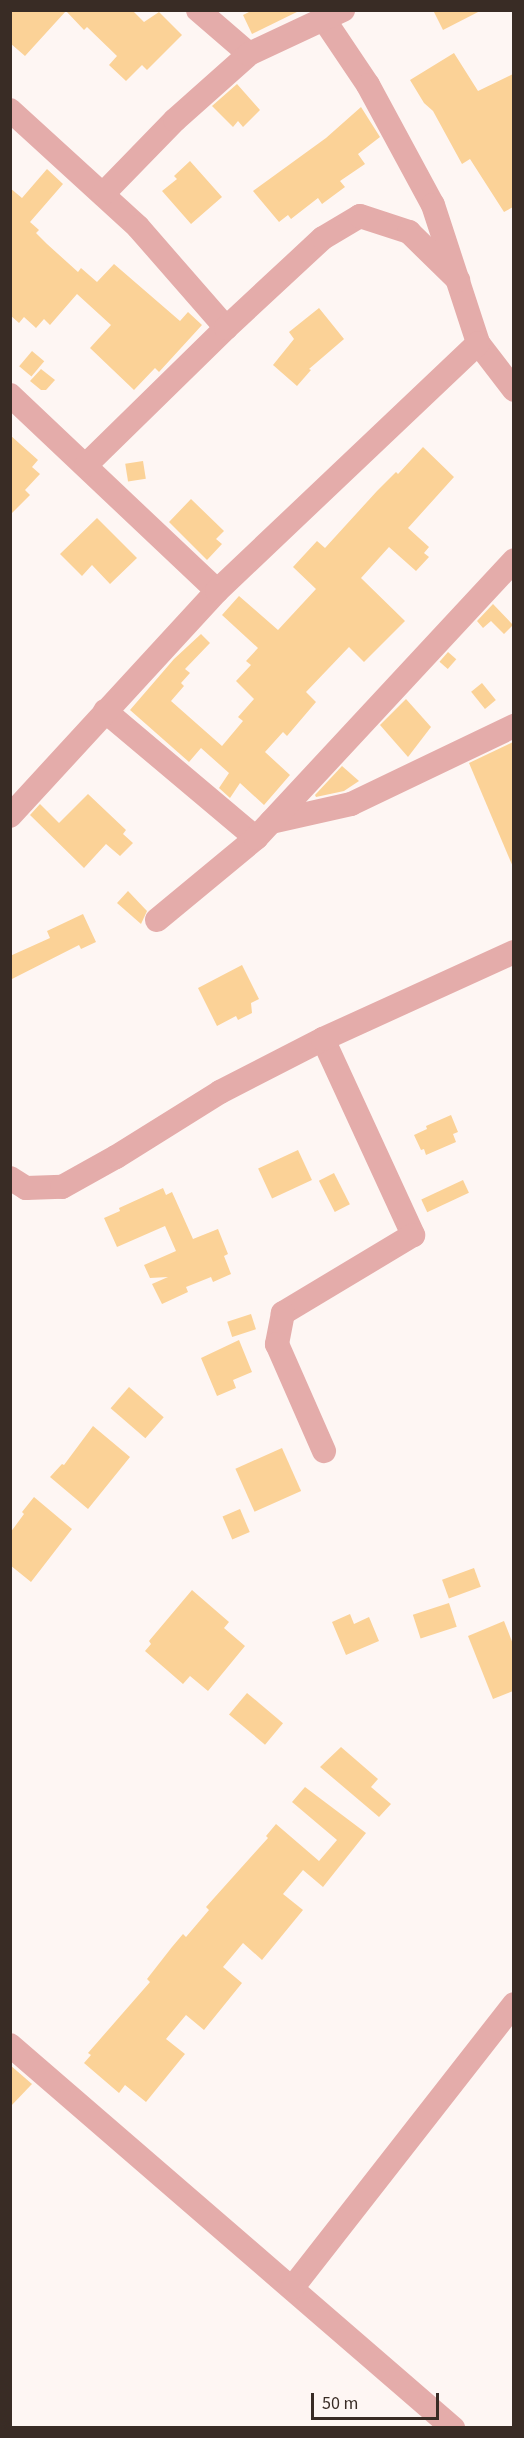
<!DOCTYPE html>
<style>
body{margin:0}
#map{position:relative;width:524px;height:2438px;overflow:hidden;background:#fef6f3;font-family:"Source Sans 3",sans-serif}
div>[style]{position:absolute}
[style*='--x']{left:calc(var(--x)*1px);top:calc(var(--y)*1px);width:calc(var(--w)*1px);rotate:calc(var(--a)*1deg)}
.building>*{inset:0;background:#fbd297;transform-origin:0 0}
.minor>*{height:24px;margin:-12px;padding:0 12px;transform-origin:12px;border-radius:12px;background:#e4acaa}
span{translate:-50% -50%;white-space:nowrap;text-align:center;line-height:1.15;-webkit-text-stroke:5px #fef6f3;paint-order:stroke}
.frame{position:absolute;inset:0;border:12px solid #392c25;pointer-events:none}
.scale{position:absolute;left:311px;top:2393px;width:128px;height:27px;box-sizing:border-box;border:3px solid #392c25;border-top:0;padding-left:8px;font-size:18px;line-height:21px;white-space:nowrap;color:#392c25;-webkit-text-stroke:4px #fef6f3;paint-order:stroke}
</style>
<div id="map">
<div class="building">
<i style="clip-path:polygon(10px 10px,132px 10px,144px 22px,159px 12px,182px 35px,147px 70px,142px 65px,126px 81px,109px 65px,117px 56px,87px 27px,84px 30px,66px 11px,25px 56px,10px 43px)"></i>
<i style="clip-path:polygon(253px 10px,301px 10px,252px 34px,243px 15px)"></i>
<i style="clip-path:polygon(433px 10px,482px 10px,443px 30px)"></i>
<i style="clip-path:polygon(454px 53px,478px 91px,513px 74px,513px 207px,504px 212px,470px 159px,462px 164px,433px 111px,424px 103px,410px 80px)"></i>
<i style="clip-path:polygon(237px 84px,260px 110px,243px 127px,238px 121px,233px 127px,212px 106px)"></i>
<i style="clip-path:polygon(361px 107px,380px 137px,358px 154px,365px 164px,340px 181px,345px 187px,322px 204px,318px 198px,291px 219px,288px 215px,279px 222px,253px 191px,326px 138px)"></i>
<i style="clip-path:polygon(190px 161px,222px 197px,191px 224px,162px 191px,177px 179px,174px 176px)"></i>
<i style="clip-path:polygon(47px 169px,63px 184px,30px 222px,39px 230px,36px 233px,47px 244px,78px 272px,81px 268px,97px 282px,114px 264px,180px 321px,188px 312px,202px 325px,159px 372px,155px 368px,134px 390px,90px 348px,111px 325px,77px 294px,50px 325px,44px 319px,36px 328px,24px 317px,19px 323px,10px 315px,10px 188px,22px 198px)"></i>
<i style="clip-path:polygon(319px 308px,344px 339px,309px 369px,311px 370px,297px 386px,273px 365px,294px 339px,289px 332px)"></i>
<i style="left:32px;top:351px;width:16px;height:20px;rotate:40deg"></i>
<i style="clip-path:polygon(41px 369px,55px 380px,46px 390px,41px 390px,30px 381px)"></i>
<i style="clip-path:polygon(10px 435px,38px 460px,32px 467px,40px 474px,25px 490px,30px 495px,10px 515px)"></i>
<i style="clip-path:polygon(423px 447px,454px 477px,408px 528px,429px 547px,424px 553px,429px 557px,416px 571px,389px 547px,361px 578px,405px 621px,364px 662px,349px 647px,306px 692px,316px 702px,287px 736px,283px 732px,265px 752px,290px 775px,264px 805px,240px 783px,230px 798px,219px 788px,229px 773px,201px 748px,189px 762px,130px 710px,174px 659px,201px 634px,210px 643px,185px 669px,190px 673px,181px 683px,184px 686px,171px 701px,222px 746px,243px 721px,238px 717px,254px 699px,236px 681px,251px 665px,246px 661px,258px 648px,222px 615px,239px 596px,278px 630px,316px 589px,293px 567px,317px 541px,325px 548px,377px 491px,396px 472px,398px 474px)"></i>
<i style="left:143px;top:461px;width:18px;height:18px;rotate:81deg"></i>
<i style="clip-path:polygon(191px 499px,224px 531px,216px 539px,222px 544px,207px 560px,169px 522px)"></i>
<i style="clip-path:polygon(97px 518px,137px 558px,110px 584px,92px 565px,82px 576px,60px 554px)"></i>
<i style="clip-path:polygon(493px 604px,513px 625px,504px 634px,491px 621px,483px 628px,477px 621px)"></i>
<i style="left:448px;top:652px;width:11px;height:13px;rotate:41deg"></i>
<i style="left:482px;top:683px;width:22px;height:14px;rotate:51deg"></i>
<i style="clip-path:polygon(406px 699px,431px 727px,408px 757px,380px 725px)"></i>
<i style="clip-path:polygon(513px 742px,513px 867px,469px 763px)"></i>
<i style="clip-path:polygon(342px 766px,359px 781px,344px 791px,316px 797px,315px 795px)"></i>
<i style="clip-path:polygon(88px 794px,126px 830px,123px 834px,133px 843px,120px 856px,106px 844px,84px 868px,30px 815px,40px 804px,59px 823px)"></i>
<i style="clip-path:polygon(128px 891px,147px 911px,141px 924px,117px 903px)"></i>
<i style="clip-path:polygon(83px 914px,96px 942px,81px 949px,79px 945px,10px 980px,10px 956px,50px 938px,47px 931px)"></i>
<i style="clip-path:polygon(242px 965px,259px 999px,251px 1003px,252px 1013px,238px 1020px,236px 1016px,217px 1026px,198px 988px)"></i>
<i style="clip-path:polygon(451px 1115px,458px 1132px,453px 1134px,456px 1142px,426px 1155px,424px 1149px,421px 1150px,414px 1135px,427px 1129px,426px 1126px)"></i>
<i style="left:298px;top:1150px;width:33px;height:44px;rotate:65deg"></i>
<i style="left:334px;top:1173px;width:35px;height:17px;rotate:63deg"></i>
<i style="left:463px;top:1180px;width:14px;height:46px;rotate:65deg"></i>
<i style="clip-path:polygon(163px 1188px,166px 1195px,172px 1192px,193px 1239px,218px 1229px,228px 1254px,224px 1256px,231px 1274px,213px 1282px,211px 1277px,186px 1287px,188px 1292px,162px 1304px,152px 1284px,168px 1277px,150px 1278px,144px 1265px,176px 1251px,165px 1226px,117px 1247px,104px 1218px,120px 1211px,119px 1208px)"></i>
<i style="left:251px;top:1314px;width:16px;height:25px;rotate:72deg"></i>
<i style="clip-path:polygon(239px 1340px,252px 1372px,233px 1380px,236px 1388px,217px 1396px,201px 1358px)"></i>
<i style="left:129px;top:1387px;width:46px;height:28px;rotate:41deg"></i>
<i style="clip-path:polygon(93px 1426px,130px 1457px,88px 1509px,50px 1477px,62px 1464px,64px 1465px)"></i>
<i style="left:282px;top:1448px;width:47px;height:51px;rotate:66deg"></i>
<i style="clip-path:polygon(34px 1497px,72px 1529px,31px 1582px,10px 1565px,10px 1533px,24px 1514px,22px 1512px)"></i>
<i style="left:240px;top:1509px;width:25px;height:19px;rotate:67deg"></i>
<i style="left:474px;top:1568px;width:20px;height:34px;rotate:70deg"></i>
<i style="clip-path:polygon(192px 1590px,229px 1622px,224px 1628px,245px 1646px,208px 1691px,190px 1676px,183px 1684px,145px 1651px,151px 1644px,149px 1641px)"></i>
<i style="left:449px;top:1603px;width:25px;height:38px;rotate:72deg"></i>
<i style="clip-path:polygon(350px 1614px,354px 1624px,369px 1617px,379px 1641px,346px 1655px,332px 1622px)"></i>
<i style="clip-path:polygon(504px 1621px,513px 1644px,513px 1691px,493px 1699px,468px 1636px)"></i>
<i style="left:247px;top:1693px;width:47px;height:28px;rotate:40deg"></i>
<i style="clip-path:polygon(341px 1747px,378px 1779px,371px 1787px,391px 1804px,379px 1817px,320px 1767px)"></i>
<i style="clip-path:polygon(305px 1787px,366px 1833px,323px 1887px,303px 1870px,283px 1894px,303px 1910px,262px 1960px,243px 1943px,223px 1967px,242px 1983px,204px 2030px,186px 2015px,166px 2039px,185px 2054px,146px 2102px,125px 2085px,119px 2093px,84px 2063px,91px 2055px,88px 2053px,150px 1982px,147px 1979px,172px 1947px,183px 1934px,186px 1937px,209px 1910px,206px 1907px,268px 1838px,266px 1836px,276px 1824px,319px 1861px,337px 1840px,292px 1802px)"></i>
<i style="clip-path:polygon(10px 2065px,32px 2084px,10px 2107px)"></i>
</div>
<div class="minor">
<i style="--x:198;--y:10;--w:67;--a:40.8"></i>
<i style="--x:325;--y:21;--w:77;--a:56.1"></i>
<i style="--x:368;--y:85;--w:136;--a:61.6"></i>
<i style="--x:433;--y:205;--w:145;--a:71.9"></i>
<i style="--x:478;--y:343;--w:59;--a:52.5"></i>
<i style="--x:10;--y:110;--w:173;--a:42.4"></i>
<i style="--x:138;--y:227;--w:134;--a:48.9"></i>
<i style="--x:103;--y:194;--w:103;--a:-45.8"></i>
<i style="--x:175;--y:120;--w:99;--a:-41.7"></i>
<i style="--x:249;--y:54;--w:104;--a:-25.1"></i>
<i style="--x:10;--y:395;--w:285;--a:43.4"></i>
<i style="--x:86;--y:465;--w:196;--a:-44.4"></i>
<i style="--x:226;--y:328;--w:132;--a:-42.9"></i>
<i style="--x:323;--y:238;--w:43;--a:-30.7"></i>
<i style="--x:360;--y:216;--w:52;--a:18.1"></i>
<i style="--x:409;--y:232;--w:69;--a:44.4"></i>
<i style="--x:105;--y:711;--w:197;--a:40.1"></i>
<i style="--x:10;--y:816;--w:306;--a:-47.4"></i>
<i style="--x:217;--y:591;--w:360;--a:-43.5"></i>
<i style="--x:271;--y:822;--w:82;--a:-12.7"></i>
<i style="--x:351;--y:804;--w:181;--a:-25.6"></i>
<i style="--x:157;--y:920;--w:129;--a:-39.6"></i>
<i style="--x:256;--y:838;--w:379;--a:-47.1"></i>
<i style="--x:323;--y:1039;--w:216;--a:65.3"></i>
<i style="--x:413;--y:1235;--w:152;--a:149"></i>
<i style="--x:283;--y:1313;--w:32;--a:101"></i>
<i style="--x:277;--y:1344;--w:117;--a:66.3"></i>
<i style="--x:10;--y:1178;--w:19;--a:32"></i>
<i style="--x:26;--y:1188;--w:36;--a:-2"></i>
<i style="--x:62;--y:1187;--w:62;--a:-29.1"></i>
<i style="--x:116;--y:1157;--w:123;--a:-32"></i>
<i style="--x:220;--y:1092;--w:116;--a:-27.2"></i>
<i style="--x:323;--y:1039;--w:210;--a:-24.5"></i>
<i style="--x:10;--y:2045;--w:586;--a:40.85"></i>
<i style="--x:293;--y:2287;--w:359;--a:-52"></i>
</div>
<div class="frame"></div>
<div class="scale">50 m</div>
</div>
